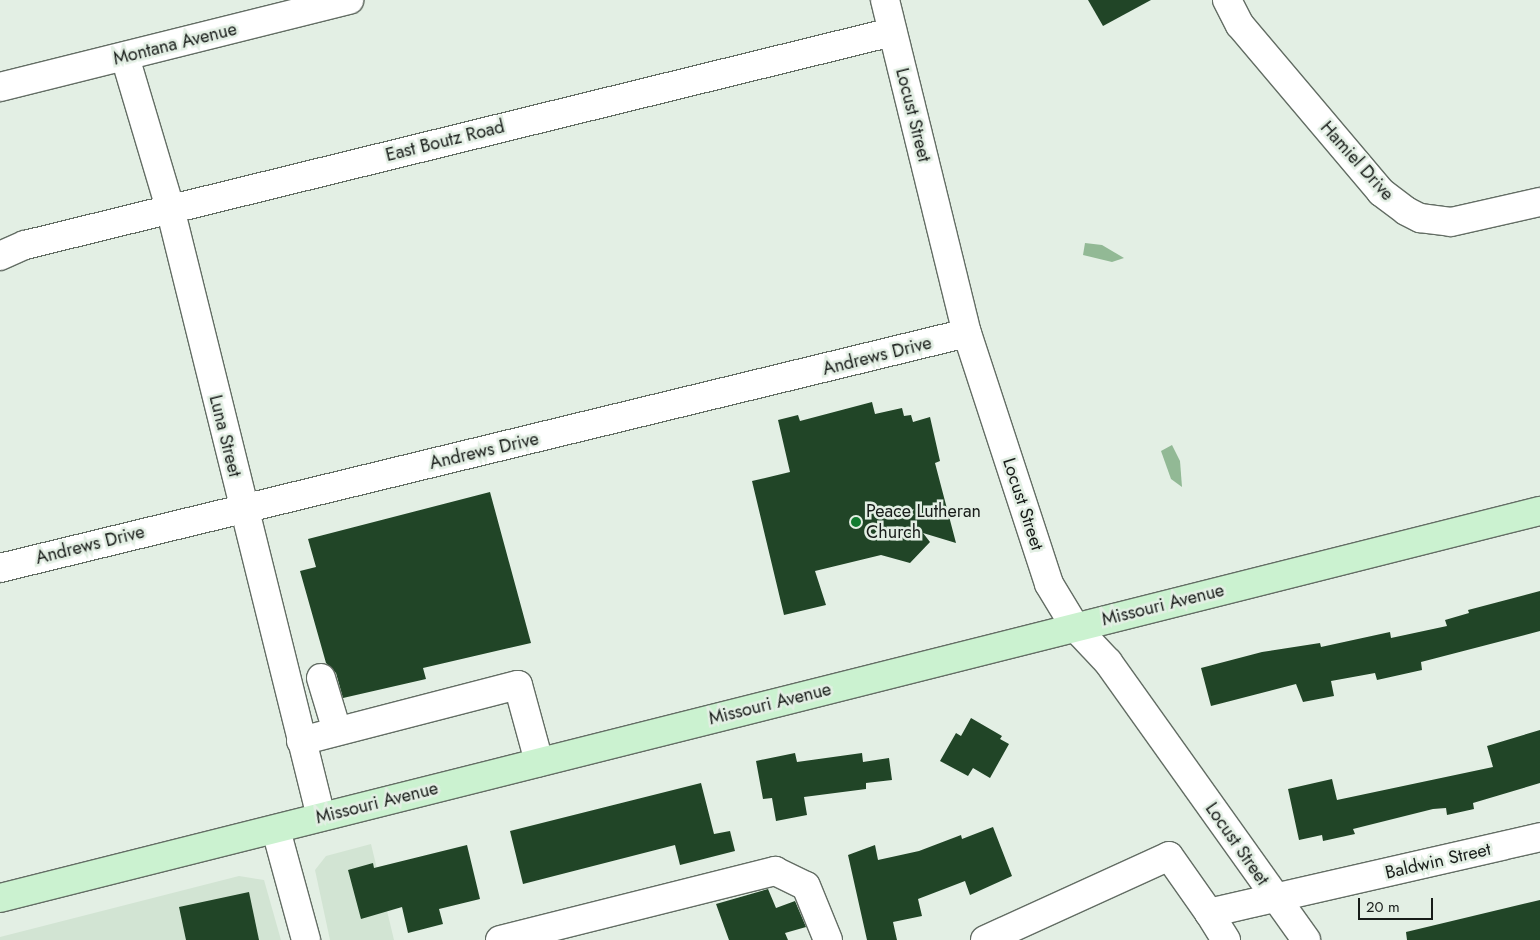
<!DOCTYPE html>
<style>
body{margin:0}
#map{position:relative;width:1540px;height:940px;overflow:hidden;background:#e3efe4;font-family:Jost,sans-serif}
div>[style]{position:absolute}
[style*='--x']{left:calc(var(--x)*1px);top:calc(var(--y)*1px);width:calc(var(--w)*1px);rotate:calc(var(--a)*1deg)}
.built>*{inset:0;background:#d2e4d3}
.water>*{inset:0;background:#92b995}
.building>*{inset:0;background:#214527}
.roads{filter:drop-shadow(1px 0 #636d64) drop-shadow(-1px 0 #636d64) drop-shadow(0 1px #636d64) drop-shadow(0 -1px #636d64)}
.minor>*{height:28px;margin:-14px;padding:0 14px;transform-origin:14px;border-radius:14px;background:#fff}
.major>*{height:28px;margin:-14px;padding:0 14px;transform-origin:14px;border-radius:14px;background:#cbf2d0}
.dots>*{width:14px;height:14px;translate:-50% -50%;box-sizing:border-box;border:2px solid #e3efe4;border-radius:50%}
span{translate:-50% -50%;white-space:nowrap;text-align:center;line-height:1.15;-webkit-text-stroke:5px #e3efe4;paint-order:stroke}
.street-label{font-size:18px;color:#181c19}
.poi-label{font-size:18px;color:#181c19}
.left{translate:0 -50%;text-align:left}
.scale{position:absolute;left:1358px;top:898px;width:75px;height:22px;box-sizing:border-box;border:2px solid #181c19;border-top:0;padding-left:6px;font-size:15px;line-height:18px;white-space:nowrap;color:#181c19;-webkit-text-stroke:4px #e3efe4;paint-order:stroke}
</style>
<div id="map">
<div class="built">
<i style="clip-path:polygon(371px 844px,394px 940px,330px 940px,315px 870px,326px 856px)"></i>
<i style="clip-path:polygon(239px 876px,264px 880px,281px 940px,0 940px,0 937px)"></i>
</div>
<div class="water">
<i style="clip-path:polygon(1085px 243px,1102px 245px,1124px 258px,1112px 262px,1083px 255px)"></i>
<i style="clip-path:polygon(1172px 445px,1180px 461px,1182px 487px,1171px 479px,1161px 451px)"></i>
</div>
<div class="building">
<i style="clip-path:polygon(1088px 0,1151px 0,1103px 26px)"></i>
<i style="clip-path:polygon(872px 402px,875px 414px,902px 408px,904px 416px,911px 415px,913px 422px,930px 417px,940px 461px,935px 463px,956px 543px,923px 533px,930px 542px,910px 563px,881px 555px,815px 571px,826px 605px,784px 615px,752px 481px,790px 472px,778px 420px,798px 415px,800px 421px)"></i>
<i style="clip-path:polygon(490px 492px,531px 643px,423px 668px,426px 679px,343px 698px,336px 673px,326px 663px,300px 571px,316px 567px,308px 539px)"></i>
<i style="clip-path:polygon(1540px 591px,1540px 631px,1421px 662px,1422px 670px,1377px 680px,1375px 673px,1331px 681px,1334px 696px,1303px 702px,1296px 684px,1211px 706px,1201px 668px,1262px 652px,1320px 643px,1321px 647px,1390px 632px,1391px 638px,1447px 626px,1445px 620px,1469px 613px,1468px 610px)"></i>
<i style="clip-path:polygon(971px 718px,1002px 736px,1000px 739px,1009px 744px,990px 778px,973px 768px,968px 776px,940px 761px,956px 733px,961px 736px)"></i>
<i style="clip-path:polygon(1540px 730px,1540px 783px,1473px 803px,1474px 809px,1447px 815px,1446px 808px,1433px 809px,1353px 829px,1355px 834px,1323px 841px,1322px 835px,1299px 840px,1288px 789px,1332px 779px,1337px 800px,1493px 767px,1487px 746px)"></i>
<i style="clip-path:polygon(795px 753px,797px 762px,862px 753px,863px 762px,889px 758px,892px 780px,866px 783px,866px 789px,804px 797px,807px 815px,776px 821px,772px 798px,763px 799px,756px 761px)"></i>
<i style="clip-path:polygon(701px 783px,714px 834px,730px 831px,735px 851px,680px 865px,675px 845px,523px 884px,510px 831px)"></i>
<i style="clip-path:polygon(993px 827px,1012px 876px,970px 895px,965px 881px,918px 899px,922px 916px,893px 922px,897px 940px,867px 940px,848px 855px,875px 845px,878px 860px,919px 851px,961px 835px,962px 839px)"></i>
<i style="clip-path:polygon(467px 845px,480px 899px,439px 909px,443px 924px,408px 933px,402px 907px,361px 919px,348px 870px,373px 863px,374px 868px)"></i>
<i style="clip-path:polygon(768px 889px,776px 908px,795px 901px,806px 927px,785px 933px,788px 940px,729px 940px,716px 904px)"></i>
<i style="clip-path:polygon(249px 892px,259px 940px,186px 940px,179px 907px)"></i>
<i style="clip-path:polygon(1540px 900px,1540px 940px,1407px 940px,1406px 932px)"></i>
</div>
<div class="roads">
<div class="minor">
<i style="--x:885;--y:0;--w:343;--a:76.2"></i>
<i style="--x:967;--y:333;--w:264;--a:71.9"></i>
<i style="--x:1049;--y:584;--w:50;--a:58.8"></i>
<i style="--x:1075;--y:627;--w:48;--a:46.7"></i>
<i style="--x:1108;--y:662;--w:341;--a:54.5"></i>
<i style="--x:1227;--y:0;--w:28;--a:63"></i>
<i style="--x:1240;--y:25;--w:219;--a:49.8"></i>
<i style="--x:1381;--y:192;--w:31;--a:37"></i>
<i style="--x:1406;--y:211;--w:16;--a:27"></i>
<i style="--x:1420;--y:218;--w:31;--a:7"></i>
<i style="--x:1451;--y:222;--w:91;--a:-12.7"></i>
<i style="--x:125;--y:57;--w:158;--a:73.4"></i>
<i style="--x:170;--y:208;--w:627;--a:76.07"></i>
<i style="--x:0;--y:87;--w:360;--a:-14"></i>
<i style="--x:0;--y:256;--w:27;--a:-24"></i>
<i style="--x:25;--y:245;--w:893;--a:-13.8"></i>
<i style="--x:0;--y:568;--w:995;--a:-13.66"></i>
<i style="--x:321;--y:678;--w:55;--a:73.2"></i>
<i style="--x:301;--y:741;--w:224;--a:-14.5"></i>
<i style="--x:518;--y:685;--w:80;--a:74.7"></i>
<i style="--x:276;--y:830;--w:114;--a:74.7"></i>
<i style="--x:500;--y:940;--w:284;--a:-14.1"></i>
<i style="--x:775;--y:871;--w:34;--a:26"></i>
<i style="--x:806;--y:886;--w:58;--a:67.8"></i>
<i style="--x:985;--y:940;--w:202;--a:-24.5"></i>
<i style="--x:1169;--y:856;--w:70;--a:54.9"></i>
<i style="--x:1226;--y:940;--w:32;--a:-122"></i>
<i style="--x:1209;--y:913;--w:340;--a:-12.9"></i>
</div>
<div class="major">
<i style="--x:0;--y:898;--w:1588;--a:-14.11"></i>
</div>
</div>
<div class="dots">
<i style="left:856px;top:522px;background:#127b30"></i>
</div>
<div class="street-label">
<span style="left:175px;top:44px;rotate:-14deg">Montana Avenue</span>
<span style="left:913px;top:115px;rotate:76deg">Locust Street</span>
<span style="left:445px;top:141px;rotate:-14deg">East Boutz Road</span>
<span style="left:1357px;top:161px;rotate:48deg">Hamiel Drive</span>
<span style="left:877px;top:356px;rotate:-14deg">Andrews Drive</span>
<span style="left:225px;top:436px;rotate:76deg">Luna Street</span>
<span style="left:484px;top:451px;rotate:-13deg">Andrews Drive</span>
<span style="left:1023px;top:504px;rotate:72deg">Locust Street</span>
<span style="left:90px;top:545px;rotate:-14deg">Andrews Drive</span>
<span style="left:1163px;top:605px;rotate:-14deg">Missouri Avenue</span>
<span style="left:770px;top:704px;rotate:-14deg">Missouri Avenue</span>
<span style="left:377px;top:803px;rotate:-14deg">Missouri Avenue</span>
<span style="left:1237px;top:844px;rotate:55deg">Locust Street</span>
<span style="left:1438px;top:861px;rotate:-13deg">Baldwin Street</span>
</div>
<div class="poi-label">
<span class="left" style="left:866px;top:522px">Peace Lutheran<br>Church</span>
</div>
<div class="scale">20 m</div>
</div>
